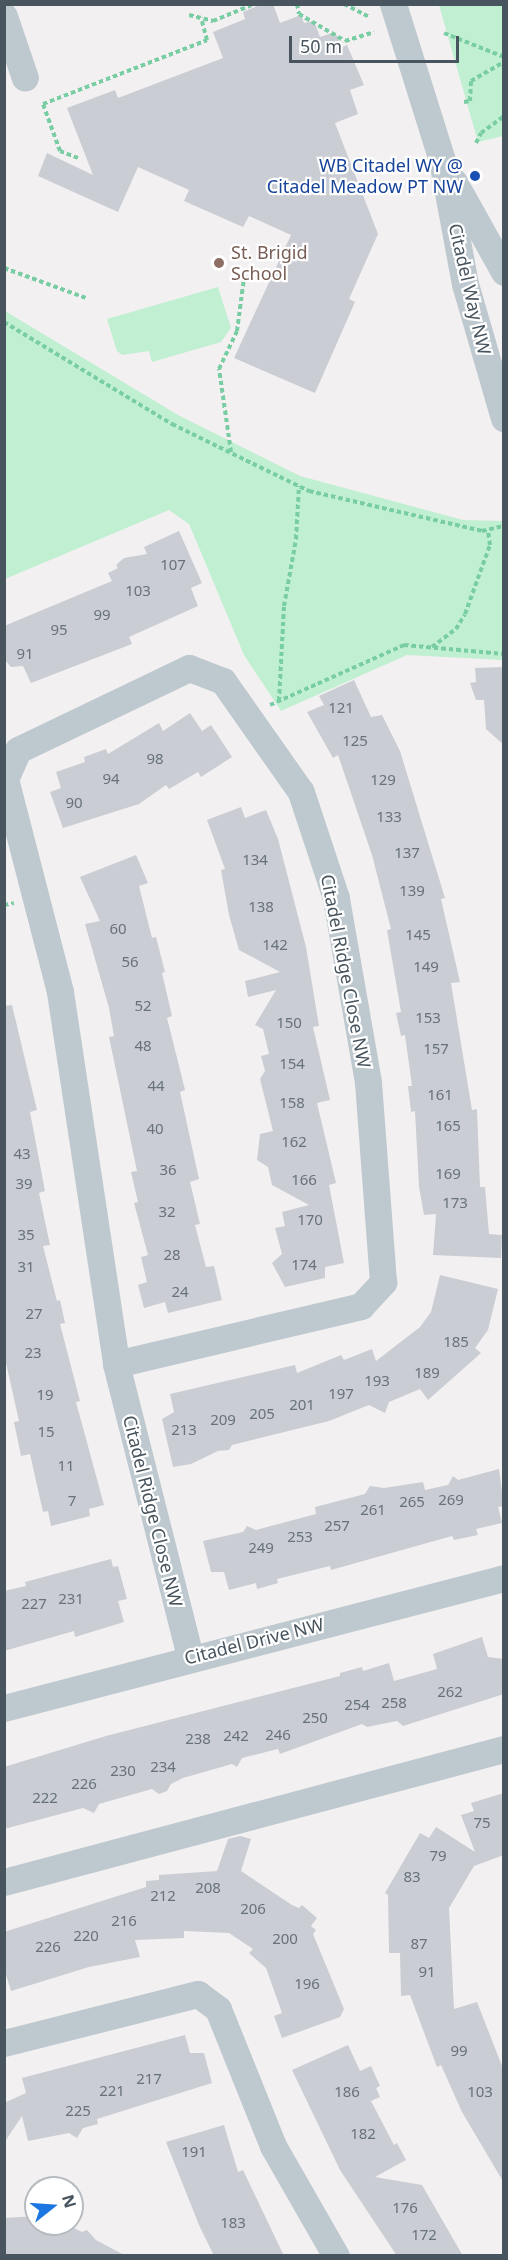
<!DOCTYPE html>
<style>
body{margin:0}
#map{position:relative;width:508px;height:2260px;overflow:hidden;background:#f3f0f1;font-family:"Noto Sans",sans-serif}
div>[style]{position:absolute}
[style*='--x']{left:calc(var(--x)*1px);top:calc(var(--y)*1px);width:calc(var(--w)*1px);rotate:calc(var(--a)*1deg)}
.green>*{inset:0;background:#c0efd2}
.building>*{inset:0;background:#cacdd3}
.path>*{height:4px;margin-top:-2px;transform-origin:0;background:repeating-linear-gradient(90deg,#79cda2 0 4.5px,transparent 0 7.5px)}
.minor>*{height:27px;margin:-13.5px;padding:0 13.5px;transform-origin:13.5px;border-radius:13.5px;background:#bec8cf}
.dots>*{width:16px;height:16px;translate:-50% -50%;box-sizing:border-box;border:3px solid #fff;border-radius:50%}
span{translate:-50% -50%;white-space:nowrap;text-align:center;line-height:1.15;-webkit-text-stroke:4.5px #fff;paint-order:stroke}
.number-label{font-size:15px;color:#68727b}
.number-label span{-webkit-text-stroke-width:0}
.transit-label{font-size:18px;color:#164399}
.right{translate:-100% -50%;text-align:right}
.education-label{font-size:18px;color:#785e54}
.left{translate:0 -50%;text-align:left}
.street-label{font-size:18px;color:#48545e}
.frame{position:absolute;inset:0;border:6px solid #48545e;pointer-events:none}
.north{position:absolute;left:24px;top:2176px;width:60px;height:60px;box-sizing:border-box;background:#fff;border:2px solid #b6bbbf;border-radius:50%;rotate:73deg;font-size:16px;font-weight:700;line-height:24px;text-align:center;color:#48545e}
.north::after{content:'';display:block;margin:auto;width:21px;height:27px;background:#1c76e1;clip-path:polygon(50% 0,100% 100%,50% 72%,0 100%)}
.scale{position:absolute;left:289px;top:36px;width:170px;height:27px;box-sizing:border-box;border:3px solid #48545e;border-top:0;padding-left:8px;font-size:18px;line-height:21px;white-space:nowrap;color:#48545e;-webkit-text-stroke:4px #fff;paint-order:stroke}
</style>
<div id="map">
<div class="green">
<i style="clip-path:polygon(439px 5px,503px 5px,503px 136px,478px 142px)"></i>
<i style="clip-path:polygon(218px 287px,231px 328px,221px 342px,152px 362px,149px 351px,122px 355px,117px 351px,107px 319px)"></i>
<i style="clip-path:polygon(5px 311px,178px 415px,300px 476px,463px 520px,503px 521px,503px 660px,407px 655px,281px 711px,244px 655px,189px 524px,169px 510px,5px 579px)"></i>
</div>
<div class="building">
<i style="clip-path:polygon(262px 4px,273px 4px,280px 23px,301px 15px,304px 23px,314px 21px,320px 37px,335px 32px,342px 47px,347px 45px,364px 85px,350px 90px,358px 114px,335px 123px,378px 234px,349px 299px,355px 302px,315px 393px,234px 358px,291px 235px,249px 216px,243px 227px,184px 201px,189px 190px,138px 167px,118px 212px,38px 176px,47px 153px,93px 175px,67px 108px,115px 90px,118px 98px,223px 58px,213px 32px,245px 19px,243px 12px)"></i>
<i style="clip-path:polygon(179px 531px,202px 583px,191px 588px,198px 606px,129px 637px,132px 644px,31px 683px,23px 666px,11px 667px,4px 659px,4px 626px,112px 581px,108px 573px,118px 568px,116px 565px,124px 558px,147px 554px,144px 547px)"></i>
<i style="clip-path:polygon(504px 667px,504px 745px,486px 729px,484px 700px,476px 700px,470px 683px,476px 682px,475px 668px)"></i>
<i style="clip-path:polygon(354px 680px,371px 717px,382px 715px,400px 751px,445px 898px,441px 899px,460px 982px,451px 983px,472px 1110px,477px 1109px,480px 1187px,485px 1187px,489px 1234px,502px 1235px,501px 1258px,433px 1255px,436px 1214px,424px 1215px,419px 1187px,415px 1111px,411px 1112px,408px 1086px,412px 1086px,405px 1035px,401px 1036px,396px 1013px,401px 1012px,387px 930px,391px 929px,372px 855px,338px 755px,333px 758px,307px 712px,324px 705px,319px 696px)"></i>
<i style="clip-path:polygon(190px 713px,202px 731px,211px 725px,232px 757px,201px 777px,198px 772px,169px 789px,166px 785px,139px 804px,63px 828px,50px 792px,61px 788px,56px 772px,85px 762px,84px 757px,106px 749px,108px 754px,159px 723px,163px 731px)"></i>
<i style="clip-path:polygon(241px 807px,245px 818px,266px 810px,278px 839px,306px 947px,319px 1026px,313px 1027px,330px 1100px,317px 1103px,336px 1183px,329px 1185px,344px 1263px,325px 1267px,325px 1278px,285px 1287px,272px 1263px,282px 1254px,275px 1228px,285px 1226px,282px 1212px,309px 1205px,272px 1185px,268px 1167px,257px 1160px,260px 1134px,273px 1131px,260px 1079px,265px 1071px,261px 1056px,269px 1054px,263px 1029px,255px 1025px,276px 990px,248px 997px,245px 981px,280px 972px,239px 950px,229px 915px,221px 870px,225px 869px,207px 820px)"></i>
<i style="clip-path:polygon(136px 855px,148px 883px,139px 886px,152px 938px,156px 937px,165px 972px,162px 973px,172px 1016px,167px 1018px,185px 1090px,180px 1092px,199px 1179px,190px 1182px,200px 1224px,195px 1225px,206px 1267px,214px 1266px,222px 1300px,168px 1313px,165px 1302px,144px 1308px,138px 1285px,147px 1282px,141px 1257px,148px 1255px,134px 1203px,138px 1202px,131px 1172px,137px 1171px,109px 1037px,114px 1036px,109px 1008px,85px 924px,100px 921px,80px 877px)"></i>
<i style="clip-path:polygon(12px 1005px,37px 1110px,30px 1112px,45px 1191px,39px 1193px,50px 1245px,43px 1246px,57px 1301px,60px 1300px,65px 1323px,60px 1324px,80px 1401px,76px 1402px,104px 1505px,89px 1509px,90px 1516px,51px 1526px,48px 1511px,43px 1512px,30px 1454px,21px 1456px,14px 1422px,19px 1421px,4px 1354px,4px 1006px)"></i>
<i style="clip-path:polygon(440px 1275px,498px 1289px,488px 1330px,475px 1348px,481px 1353px,428px 1400px,420px 1389px,389px 1402px,385px 1413px,369px 1405px,329px 1421px,232px 1445px,229px 1450px,218px 1451px,191px 1464px,173px 1467px,162px 1419px,174px 1412px,170px 1394px,295px 1365px,297px 1373px,341px 1355px,344px 1360px,372px 1349px,376px 1361px,420px 1327px,431px 1312px)"></i>
<i style="clip-path:polygon(499px 1469px,504px 1506px,498px 1507px,502px 1523px,476px 1529px,478px 1535px,454px 1540px,452px 1536px,331px 1570px,330px 1566px,277px 1579px,278px 1583px,257px 1589px,256px 1583px,229px 1590px,224px 1572px,211px 1572px,203px 1541px,243px 1532px,247px 1526px,256px 1530px,316px 1514px,315px 1507px,365px 1494px,370px 1486px,384px 1488px,423px 1482px,425px 1490px,448px 1485px,453px 1476px,458px 1480px)"></i>
<i style="clip-path:polygon(111px 1559px,113px 1567px,118px 1566px,127px 1599px,118px 1601px,124px 1622px,75px 1637px,74px 1631px,4px 1651px,4px 1591px,26px 1586px,25px 1582px)"></i>
<i style="clip-path:polygon(482px 1637px,488px 1657px,504px 1659px,504px 1694px,403px 1726px,397px 1721px,367px 1727px,362px 1724px,280px 1754px,278px 1749px,242px 1758px,237px 1767px,232px 1764px,183px 1778px,171px 1784px,167px 1791px,159px 1794px,152px 1789px,99px 1804px,94px 1813px,83px 1808px,4px 1829px,4px 1767px,106px 1736px,340px 1676px,340px 1673px,362px 1667px,363px 1671px,389px 1663px,394px 1681px,437px 1669px,433px 1654px)"></i>
<i style="clip-path:polygon(504px 1793px,504px 1855px,474px 1866px,449px 1908px,454px 2009px,477px 2002px,504px 2071px,504px 2183px,462px 2112px,441px 2065px,437px 2067px,410px 1995px,401px 1996px,400px 1953px,389px 1953px,388px 1895px,385px 1893px,420px 1833px,429px 1838px,436px 1827px,475px 1852px,461px 1815px,474px 1811px,471px 1803px)"></i>
<i style="clip-path:polygon(240px 1836px,251px 1839px,241px 1871px,292px 1905px,299px 1908px,302px 1905px,317px 1918px,311px 1926px,316px 1930px,313px 1934px,344px 2009px,340px 2017px,282px 2038px,274px 2016px,282px 2013px,266px 1968px,249px 1953px,253px 1949px,229px 1933px,184px 1931px,184px 1938px,135px 1940px,140px 1957px,89px 1967px,11px 1991px,4px 1968px,4px 1932px,146px 1887px,146px 1881px,159px 1880px,159px 1875px,217px 1871px,228px 1839px)"></i>
<i style="clip-path:polygon(185px 2035px,190px 2053px,204px 2053px,212px 2083px,97px 2119px,98px 2124px,83px 2128px,77px 2138px,69px 2133px,28px 2141px,22px 2116px,4px 2143px,4px 2103px,26px 2093px,22px 2078px)"></i>
<i style="clip-path:polygon(348px 2045px,360px 2071px,371px 2066px,380px 2086px,376px 2088px,380px 2097px,371px 2101px,394px 2145px,397px 2143px,406px 2160px,375px 2177px,422px 2185px,463px 2256px,397px 2256px,340px 2170px,292px 2070px)"></i>
<i style="clip-path:polygon(224px 2125px,238px 2172px,243px 2170px,284px 2256px,214px 2256px,199px 2225px,166px 2142px)"></i>
<i style="clip-path:polygon(36px 2216px,36px 2224px,66px 2224px,82px 2232px,87px 2230px,96px 2240px,126px 2256px,4px 2256px,4px 2218px)"></i>
</div>
<div class="path">
<i style="--x:297;--y:4;--w:10;--a:79"></i>
<i style="--x:299;--y:14;--w:53;--a:30.4"></i>
<i style="--x:345;--y:41;--w:30;--a:-17"></i>
<i style="--x:344;--y:4;--w:29;--a:27"></i>
<i style="--x:189;--y:15;--w:25;--a:14"></i>
<i style="--x:213;--y:21;--w:44;--a:-22.5"></i>
<i style="--x:444;--y:33;--w:65;--a:21.8"></i>
<i style="--x:464;--y:102;--w:6;--a:-9"></i>
<i style="--x:470;--y:101;--w:20;--a:-87"></i>
<i style="--x:471;--y:81;--w:38;--a:-30"></i>
<i style="--x:476;--y:143;--w:11;--a:-63"></i>
<i style="--x:481;--y:133;--w:29;--a:-36"></i>
<i style="--x:78;--y:158;--w:19;--a:-159"></i>
<i style="--x:60;--y:151;--w:50;--a:-109.9"></i>
<i style="--x:43;--y:104;--w:176;--a:-21.3"></i>
<i style="--x:207;--y:40;--w:23;--a:-105"></i>
<i style="--x:4;--y:268;--w:87;--a:20.1"></i>
<i style="--x:4;--y:322;--w:197;--a:31.3"></i>
<i style="--x:172;--y:424;--w:153;--a:26.1"></i>
<i style="--x:309;--y:491;--w:178;--a:13"></i>
<i style="--x:482;--y:531;--w:23;--a:-13"></i>
<i style="--x:231;--y:452;--w:84;--a:-98.2"></i>
<i style="--x:219;--y:369;--w:42;--a:-64.7"></i>
<i style="--x:237;--y:331;--w:53;--a:-82.5"></i>
<i style="--x:432;--y:647;--w:30;--a:-37"></i>
<i style="--x:456;--y:629;--w:17;--a:-59"></i>
<i style="--x:465;--y:614;--w:73;--a:-70.1"></i>
<i style="--x:490;--y:545;--w:15;--a:-98"></i>
<i style="--x:279;--y:701;--w:95;--a:-87"></i>
<i style="--x:284;--y:606;--w:68;--a:-79.8"></i>
<i style="--x:296;--y:539;--w:53;--a:-86.8"></i>
<i style="--x:270;--y:705;--w:147;--a:-24.1"></i>
<i style="--x:404;--y:645;--w:100;--a:5.1"></i>
<i style="--x:4;--y:905;--w:10;--a:-11"></i>
</div>
<div class="minor">
<i style="--x:393;--y:4;--w:164;--a:72.6"></i>
<i style="--x:442;--y:160;--w:126;--a:79.5"></i>
<i style="--x:465;--y:284;--w:140;--a:73.8"></i>
<i style="--x:4;--y:16;--w:65;--a:71.3"></i>
<i style="--x:454;--y:182;--w:103;--a:60.9"></i>
<i style="--x:116;--y:1364;--w:252;--a:-13.3"></i>
<i style="--x:361;--y:1306;--w:33;--a:-47"></i>
<i style="--x:383;--y:1282;--w:201;--a:-94.3"></i>
<i style="--x:368;--y:1082;--w:187;--a:-99.9"></i>
<i style="--x:336;--y:898;--w:112;--a:-108.3"></i>
<i style="--x:301;--y:792;--w:136;--a:-125.1"></i>
<i style="--x:223;--y:681;--w:36;--a:-159"></i>
<i style="--x:189;--y:668;--w:190;--a:154.4"></i>
<i style="--x:18;--y:750;--w:32;--a:114"></i>
<i style="--x:5;--y:779;--w:220;--a:75.5"></i>
<i style="--x:60;--y:992;--w:376;--a:81.4"></i>
<i style="--x:116;--y:1364;--w:302;--a:75.8"></i>
<i style="--x:4;--y:1708;--w:517;--a:-14.57"></i>
<i style="--x:4;--y:1882;--w:517;--a:-14.9"></i>
<i style="--x:4;--y:2043;--w:200;--a:-14.2"></i>
<i style="--x:198;--y:1994;--w:25;--a:37"></i>
<i style="--x:218;--y:2009;--w:148;--a:68.1"></i>
<i style="--x:273;--y:2146;--w:127;--a:60.2"></i>
</div>
<div class="dots">
<i style="left:475px;top:176px;background:#1a4fb4"></i>
<i style="left:219px;top:263px;background:#8d6e63"></i>
</div>
<div class="number-label">
<span style="left:173px;top:565px">107</span>
<span style="left:138px;top:591px">103</span>
<span style="left:102px;top:615px">99</span>
<span style="left:59px;top:630px">95</span>
<span style="left:25px;top:654px">91</span>
<span style="left:341px;top:708px">121</span>
<span style="left:355px;top:741px">125</span>
<span style="left:155px;top:759px">98</span>
<span style="left:111px;top:779px">94</span>
<span style="left:383px;top:780px">129</span>
<span style="left:74px;top:803px">90</span>
<span style="left:389px;top:817px">133</span>
<span style="left:407px;top:853px">137</span>
<span style="left:255px;top:860px">134</span>
<span style="left:412px;top:891px">139</span>
<span style="left:261px;top:907px">138</span>
<span style="left:118px;top:929px">60</span>
<span style="left:418px;top:935px">145</span>
<span style="left:275px;top:945px">142</span>
<span style="left:130px;top:962px">56</span>
<span style="left:426px;top:967px">149</span>
<span style="left:143px;top:1006px">52</span>
<span style="left:428px;top:1018px">153</span>
<span style="left:289px;top:1023px">150</span>
<span style="left:143px;top:1046px">48</span>
<span style="left:436px;top:1049px">157</span>
<span style="left:292px;top:1064px">154</span>
<span style="left:156px;top:1086px">44</span>
<span style="left:440px;top:1095px">161</span>
<span style="left:292px;top:1103px">158</span>
<span style="left:448px;top:1126px">165</span>
<span style="left:155px;top:1129px">40</span>
<span style="left:294px;top:1142px">162</span>
<span style="left:22px;top:1154px">43</span>
<span style="left:168px;top:1170px">36</span>
<span style="left:448px;top:1174px">169</span>
<span style="left:304px;top:1180px">166</span>
<span style="left:24px;top:1184px">39</span>
<span style="left:455px;top:1203px">173</span>
<span style="left:167px;top:1212px">32</span>
<span style="left:310px;top:1220px">170</span>
<span style="left:26px;top:1235px">35</span>
<span style="left:172px;top:1255px">28</span>
<span style="left:304px;top:1265px">174</span>
<span style="left:26px;top:1267px">31</span>
<span style="left:180px;top:1292px">24</span>
<span style="left:34px;top:1314px">27</span>
<span style="left:456px;top:1342px">185</span>
<span style="left:33px;top:1353px">23</span>
<span style="left:427px;top:1373px">189</span>
<span style="left:377px;top:1381px">193</span>
<span style="left:341px;top:1394px">197</span>
<span style="left:45px;top:1395px">19</span>
<span style="left:302px;top:1405px">201</span>
<span style="left:262px;top:1414px">205</span>
<span style="left:223px;top:1420px">209</span>
<span style="left:184px;top:1430px">213</span>
<span style="left:46px;top:1432px">15</span>
<span style="left:66px;top:1466px">11</span>
<span style="left:451px;top:1500px">269</span>
<span style="left:72px;top:1501px">7</span>
<span style="left:412px;top:1502px">265</span>
<span style="left:373px;top:1510px">261</span>
<span style="left:337px;top:1526px">257</span>
<span style="left:300px;top:1537px">253</span>
<span style="left:261px;top:1548px">249</span>
<span style="left:71px;top:1599px">231</span>
<span style="left:34px;top:1604px">227</span>
<span style="left:450px;top:1692px">262</span>
<span style="left:394px;top:1703px">258</span>
<span style="left:357px;top:1705px">254</span>
<span style="left:315px;top:1718px">250</span>
<span style="left:278px;top:1735px">246</span>
<span style="left:236px;top:1736px">242</span>
<span style="left:198px;top:1739px">238</span>
<span style="left:163px;top:1767px">234</span>
<span style="left:123px;top:1771px">230</span>
<span style="left:84px;top:1784px">226</span>
<span style="left:45px;top:1798px">222</span>
<span style="left:482px;top:1823px">75</span>
<span style="left:438px;top:1856px">79</span>
<span style="left:412px;top:1877px">83</span>
<span style="left:208px;top:1888px">208</span>
<span style="left:163px;top:1896px">212</span>
<span style="left:253px;top:1909px">206</span>
<span style="left:124px;top:1921px">216</span>
<span style="left:86px;top:1936px">220</span>
<span style="left:285px;top:1939px">200</span>
<span style="left:419px;top:1944px">87</span>
<span style="left:48px;top:1947px">226</span>
<span style="left:427px;top:1972px">91</span>
<span style="left:307px;top:1984px">196</span>
<span style="left:459px;top:2051px">99</span>
<span style="left:149px;top:2079px">217</span>
<span style="left:112px;top:2091px">221</span>
<span style="left:347px;top:2092px">186</span>
<span style="left:480px;top:2092px">103</span>
<span style="left:78px;top:2111px">225</span>
<span style="left:363px;top:2134px">182</span>
<span style="left:194px;top:2152px">191</span>
<span style="left:405px;top:2208px">176</span>
<span style="left:233px;top:2223px">183</span>
<span style="left:424px;top:2235px">172</span>
</div>
<div class="transit-label">
<span class="right" style="left:463px;top:176px">WB Citadel WY @<br>Citadel Meadow PT NW</span>
</div>
<div class="education-label">
<span class="left" style="left:231px;top:263px">St. Brigid<br>School</span>
</div>
<div class="street-label">
<span style="left:470px;top:289px;rotate:77deg">Citadel Way NW</span>
<span style="left:346px;top:971px;rotate:79deg">Citadel Ridge Close NW</span>
<span style="left:153px;top:1511px;rotate:76deg">Citadel Ridge Close NW</span>
<span style="left:254px;top:1641px;rotate:-14deg">Citadel Drive NW</span>
</div>
<div class="frame"></div>
<div class="north">N</div>
<div class="scale">50 m</div>
</div>
